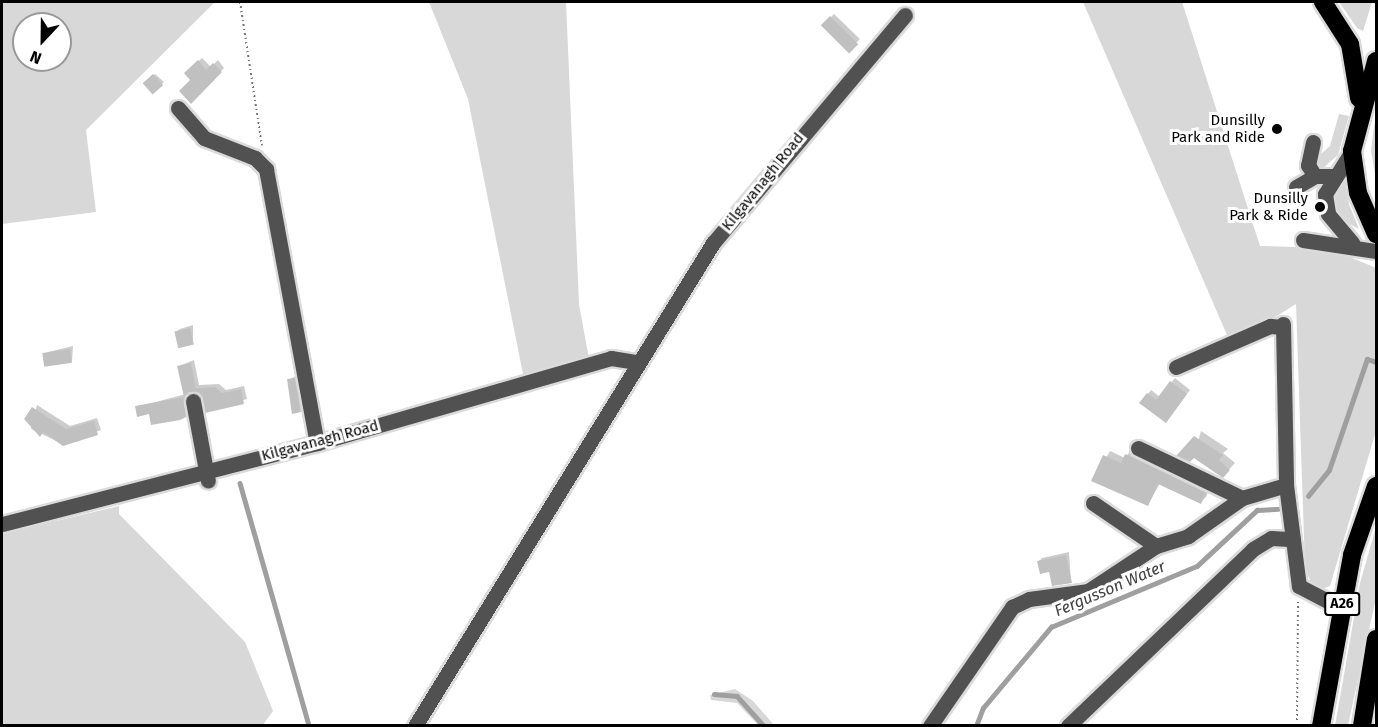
<!DOCTYPE html>
<style>
body{margin:0}
#map{position:relative;width:1378px;height:727px;overflow:hidden;background:#fff;font-family:"Fira Sans",sans-serif}
div>[style]{position:absolute}
[style*='--x']{left:calc(var(--x)*1px);top:calc(var(--y)*1px);width:calc(var(--w)*1px);rotate:calc(var(--a)*1deg)}
.green>*{inset:0;background:#d8d8d8}
.shadow>*{inset:0;background:#0003;transform-origin:0 0}
.stream>*{height:4.5px;margin:-2.25px;padding:0 2.25px;transform-origin:2.25px;border-radius:2.25px;background:#9f9f9f}
.building>*{inset:0;background:#c0c0c0;transform-origin:0 0}
.path>*{height:2px;margin-top:-1px;transform-origin:0;background:repeating-linear-gradient(90deg,#737373 0 1.5px,transparent 0 4.5px)}
.roads{filter:drop-shadow(2px 0 #dbdbdb) drop-shadow(-2px 0 #dbdbdb) drop-shadow(0 2px #dbdbdb) drop-shadow(0 -2px #dbdbdb)}
.minor>*{height:15px;margin:-7.5px;padding:0 7.5px;transform-origin:7.5px;border-radius:7.5px;background:#515151}
.highway>*{height:18px;margin:-9px;padding:0 9px;transform-origin:9px;border-radius:9px;background:#000}
.dots>*{width:16px;height:16px;translate:-50% -50%;box-sizing:border-box;border:3px solid #fff;border-radius:50%}
span{translate:-50% -50%;white-space:nowrap;text-align:center;line-height:1.15;-webkit-text-stroke:6px #fff;paint-order:stroke}
.shield-label span{padding:2px 4px;background:#fff;border:2px solid;border-radius:4px;-webkit-text-stroke-width:0}
.shield-label{font-size:14px;color:#000;font-weight:700}
.poi-label{font-size:15px;color:#000}
.right{translate:-100% -50%;text-align:right}
.street-label{font-size:15px;color:#000}
.water-label{font-size:16px;color:#404040;font-style:italic}
.frame{position:absolute;inset:0;border:3px solid #000;pointer-events:none}
.north{position:absolute;left:12px;top:12px;width:60px;height:60px;box-sizing:border-box;background:#fff;border:2px solid #999;border-radius:50%;rotate:202deg;font-size:16px;font-weight:700;line-height:24px;text-align:center;color:#000}
.north::after{content:'';display:block;margin:auto;width:21px;height:27px;background:#000;clip-path:polygon(50% 0,100% 100%,50% 72%,0 100%)}
</style>
<div id="map">
<div class="green">
<i style="clip-path:polygon(evenodd,2px 2px,215px 2px,86px 130px,96px 212px,2px 224px,2px 2px,24px 24px,60px 24px,60px 60px,24px 60px,24px 24px)"></i>
<i style="clip-path:polygon(429px 2px,566px 2px,579px 304px,589px 359px,524px 379px,468px 99px)"></i>
<i style="clip-path:polygon(1083px 2px,1182px 2px,1260px 246px,1329px 248px,1376px 268px,1376px 431px,1330px 586px,1319px 590px,1312px 585px,1305px 568px,1296px 304px,1269px 321px,1227px 335px)"></i>
<i style="clip-path:polygon(1339px 2px,1372px 2px,1363px 31px,1357px 28px)"></i>
<i style="clip-path:polygon(1376px 112px,1376px 181px,1371px 150px)"></i>
<i style="clip-path:polygon(1339px 114px,1349px 116px,1338px 155px,1321px 170px,1315px 159px,1330px 146px)"></i>
<i style="clip-path:polygon(1344px 177px,1349px 204px,1359px 229px,1346px 222px,1331px 201px)"></i>
<i style="clip-path:polygon(119px 506px,119px 514px,245px 642px,273px 711px,263px 725px,2px 725px,2px 534px)"></i>
<i style="clip-path:polygon(1376px 527px,1376px 598px,1348px 725px,1335px 726px,1360px 583px)"></i>
<i style="clip-path:polygon(735px 689px,753px 701px,774px 725px,758px 725px,737px 703px,711px 700px,710px 695px)"></i>
</div>
<div class="shadow">
<i style="left:834px;top:14px;width:36px;height:16px;rotate:44deg"></i>
<i style="clip-path:polygon(202px 58px,211px 67px,218px 60px,224px 68px,191px 102px,192px 80px,186px 73px)"></i>
<i style="left:155px;top:74px;width:12px;height:14px;rotate:42deg"></i>
<i style="clip-path:polygon(193px 325px,193px 343px,176px 332px,180px 329px)"></i>
<i style="clip-path:polygon(73px 346px,72px 361px,44px 355px,48px 352px)"></i>
<i style="clip-path:polygon(194px 360px,199px 385px,219px 384px,226px 390px,244px 386px,247px 399px,206px 411px,196px 390px,185px 415px,137px 407px,186px 394px,179px 366px)"></i>
<i style="clip-path:polygon(298px 375px,304px 407px,301px 411px,288px 380px)"></i>
<i style="clip-path:polygon(1175px 378px,1190px 390px,1170px 417px,1148px 394px,1151px 390px,1160px 397px)"></i>
<i style="clip-path:polygon(37px 405px,70px 426px,97px 418px,101px 430px,63px 444px,31px 429px)"></i>
<i style="clip-path:polygon(1201px 431px,1228px 449px,1223px 453px,1235px 463px,1223px 476px,1194px 456px)"></i>
<i style="clip-path:polygon(1131px 450px,1210px 488px,1206px 497px,1201px 502px,1160px 483px,1148px 505px,1093px 480px,1110px 451px,1125px 458px)"></i>
<i style="clip-path:polygon(1069px 552px,1071px 582px,1039px 561px,1042px 558px)"></i>
</div>
<div class="stream">
<i style="--x:240;--y:483;--w:253;--a:74.1"></i>
<i style="--x:1308;--y:496;--w:33;--a:-51"></i>
<i style="--x:1329;--y:470;--w:117;--a:-71.1"></i>
<i style="--x:1367;--y:359;--w:9;--a:18"></i>
<i style="--x:714;--y:694;--w:23;--a:5"></i>
<i style="--x:737;--y:696;--w:40;--a:48"></i>
<i style="--x:976;--y:726;--w:19;--a:-69"></i>
<i style="--x:983;--y:708;--w:106;--a:-50"></i>
<i style="--x:1051;--y:627;--w:158;--a:-22.7"></i>
<i style="--x:1197;--y:566;--w:82;--a:-43"></i>
<i style="--x:1257;--y:510;--w:21;--a:-3"></i>
</div>
<div class="building">
<i style="left:830px;top:16px;width:40px;height:13px;rotate:45deg"></i>
<i style="clip-path:polygon(198px 60px,206px 70px,213px 63px,222px 72px,191px 104px,179px 91px,190px 80px,184px 73px)"></i>
<i style="left:153px;top:74px;width:15px;height:14px;rotate:48deg"></i>
<i style="left:190px;top:328px;width:17px;height:16px;rotate:77deg"></i>
<i style="left:70px;top:349px;width:14px;height:28px;rotate:82deg"></i>
<i style="clip-path:polygon(191px 363px,196px 388px,215px 387px,222px 393px,241px 389px,244px 404px,205px 413px,200px 394px,184px 397px,177px 366px)"></i>
<i style="clip-path:polygon(295px 378px,301px 412px,292px 414px,287px 379px)"></i>
<i style="clip-path:polygon(1170px 381px,1187px 394px,1166px 423px,1139px 403px,1147px 393px,1156px 400px)"></i>
<i style="clip-path:polygon(184px 397px,186px 417px,180px 420px,151px 425px,149px 414px,137px 417px,135px 406px)"></i>
<i style="clip-path:polygon(32px 407px,66px 429px,94px 421px,98px 435px,63px 446px,43px 432px,40px 437px,24px 419px)"></i>
<i style="clip-path:polygon(1194px 436px,1223px 455px,1219px 460px,1230px 470px,1223px 478px,1194px 458px,1190px 462px,1176px 456px)"></i>
<i style="clip-path:polygon(1125px 454px,1206px 493px,1201px 504px,1158px 484px,1148px 506px,1091px 481px,1103px 455px,1121px 463px)"></i>
<i style="clip-path:polygon(1066px 555px,1072px 583px,1052px 586px,1049px 572px,1040px 574px,1037px 561px)"></i>
</div>
<div class="path">
<i style="--x:240;--y:2;--w:145;--a:81.3"></i>
<i style="--x:1297;--y:720;--w:118;--a:-89.5"></i>
</div>
<div class="roads">
<div class="minor">
<i style="--x:178;--y:108;--w:40;--a:49"></i>
<i style="--x:204;--y:138;--w:55;--a:21.4"></i>
<i style="--x:255;--y:158;--w:16;--a:45"></i>
<i style="--x:266;--y:169;--w:279;--a:79.5"></i>
<i style="--x:1313;--y:142;--w:24;--a:102"></i>
<i style="--x:1308;--y:165;--w:13;--a:58"></i>
<i style="--x:1352;--y:151;--w:51;--a:122.1"></i>
<i style="--x:1325;--y:194;--w:20;--a:81"></i>
<i style="--x:1328;--y:214;--w:38;--a:50"></i>
<i style="--x:1296;--y:187;--w:22;--a:-30"></i>
<i style="--x:1315;--y:176;--w:18;--a:0"></i>
<i style="--x:1303;--y:240;--w:74;--a:8.6"></i>
<i style="--x:1283;--y:324;--w:161;--a:88.9"></i>
<i style="--x:1286;--y:485;--w:102;--a:82.7"></i>
<i style="--x:1299;--y:586;--w:47;--a:27.6"></i>
<i style="--x:1176;--y:367;--w:103;--a:-23.6"></i>
<i style="--x:1270;--y:326;--w:13;--a:4"></i>
<i style="--x:193;--y:401;--w:81;--a:79.4"></i>
<i style="--x:1138;--y:448;--w:115;--a:25.7"></i>
<i style="--x:1093;--y:503;--w:76;--a:34.3"></i>
<i style="--x:1156;--y:546;--w:34;--a:-17"></i>
<i style="--x:1188;--y:536;--w:66;--a:-35.1"></i>
<i style="--x:1242;--y:498;--w:46;--a:-16.5"></i>
<i style="--x:2;--y:524;--w:325;--a:-14.4"></i>
<i style="--x:317;--y:443;--w:306;--a:-16.1"></i>
<i style="--x:611;--y:358;--w:26;--a:9"></i>
<i style="--x:415;--y:726;--w:568;--a:-58.33"></i>
<i style="--x:713;--y:243;--w:298;--a:-49.9"></i>
<i style="--x:930;--y:726;--w:145;--a:-55.4"></i>
<i style="--x:1012;--y:607;--w:19;--a:-25"></i>
<i style="--x:1029;--y:599;--w:60;--a:-7.7"></i>
<i style="--x:1088;--y:591;--w:82;--a:-33.5"></i>
<i style="--x:1068;--y:726;--w:256;--a:-43.7"></i>
<i style="--x:1253;--y:549;--w:21;--a:-31"></i>
<i style="--x:1271;--y:538;--w:22;--a:3"></i>
</div>
<div class="highway">
<i style="--x:1323;--y:2;--w:50;--a:57.3"></i>
<i style="--x:1350;--y:44;--w:55;--a:80.5"></i>
<i style="--x:1376;--y:61;--w:93;--a:104.9"></i>
<i style="--x:1352;--y:151;--w:42;--a:81.9"></i>
<i style="--x:1358;--y:193;--w:45;--a:66.3"></i>
<i style="--x:1321;--y:726;--w:174;--a:-79.7"></i>
<i style="--x:1352;--y:555;--w:73;--a:-70.8"></i>
<i style="--x:1362;--y:726;--w:88;--a:-80.9"></i>
</div>
</div>
<div class="dots">
<i style="left:1277px;top:129px;background:#000"></i>
<i style="left:1320px;top:207px;background:#000"></i>
</div>
<div class="shield-label">
<span style="left:1342px;top:604px">A26</span>
</div>
<div class="poi-label">
<span class="right" style="left:1265px;top:129px">Dunsilly<br>Park and Ride</span>
<span class="right" style="left:1308px;top:207px">Dunsilly<br>Park &amp; Ride</span>
</div>
<div class="street-label">
<span style="left:763px;top:182px;rotate:-51deg">Kilgavanagh Road</span>
<span style="left:320px;top:441px;rotate:-15deg">Kilgavanagh Road</span>
</div>
<div class="water-label">
<span style="left:1110px;top:589px;rotate:-23deg">Fergusson Water</span>
</div>
<div class="frame"></div>
<div class="north">N</div>
</div>
